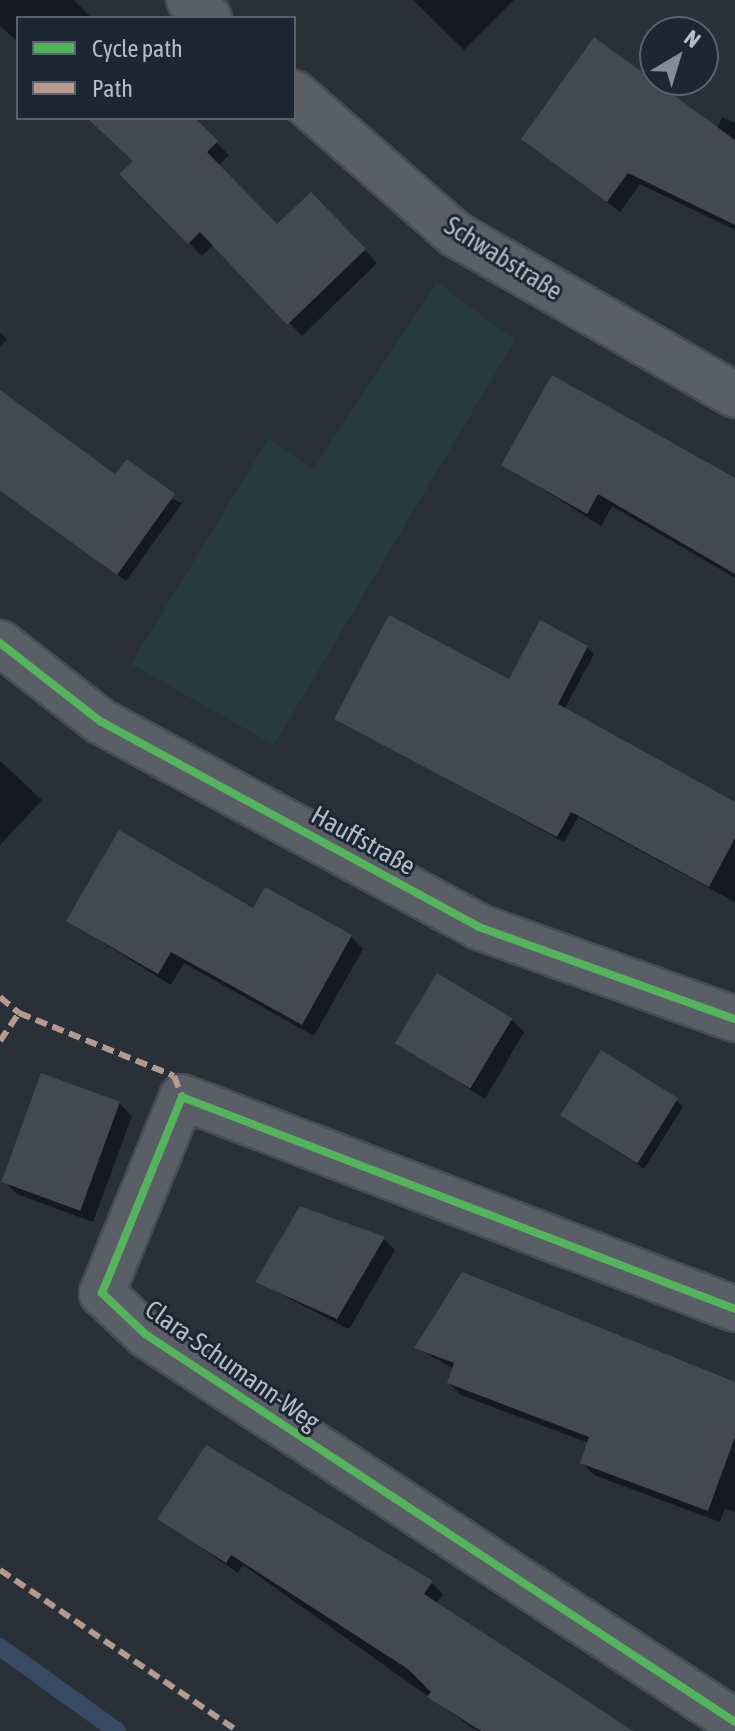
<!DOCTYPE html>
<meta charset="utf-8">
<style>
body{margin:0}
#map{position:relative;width:735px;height:1731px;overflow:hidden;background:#2a3038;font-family:"Asap Condensed",sans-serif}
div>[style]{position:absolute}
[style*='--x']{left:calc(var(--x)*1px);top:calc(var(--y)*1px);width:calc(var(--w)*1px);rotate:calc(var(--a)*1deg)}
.green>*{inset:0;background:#273a3e}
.shadow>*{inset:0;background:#0007}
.stream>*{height:18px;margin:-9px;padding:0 9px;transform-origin:9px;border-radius:9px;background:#384963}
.building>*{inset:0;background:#444950;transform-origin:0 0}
.roads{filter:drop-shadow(2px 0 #484c53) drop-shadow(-2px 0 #484c53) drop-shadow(0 2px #484c53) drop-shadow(0 -2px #484c53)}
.street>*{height:44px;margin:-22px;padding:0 22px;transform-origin:22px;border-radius:22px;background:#5a5e66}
.quiet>*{height:6px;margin-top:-3px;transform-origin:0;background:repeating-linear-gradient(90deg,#b69a8f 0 12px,transparent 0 18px)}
.cycleway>*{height:8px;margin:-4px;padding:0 4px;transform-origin:4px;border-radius:4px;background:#56b35d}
span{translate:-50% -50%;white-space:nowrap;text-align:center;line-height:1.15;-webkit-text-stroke:6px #1d2633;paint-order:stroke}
.street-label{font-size:26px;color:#b4bcc9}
.legend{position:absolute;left:16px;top:16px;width:280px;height:104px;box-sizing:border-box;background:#1d2633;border:2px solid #59626f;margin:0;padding:10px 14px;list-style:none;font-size:24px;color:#b4bcc9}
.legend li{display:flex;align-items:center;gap:16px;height:40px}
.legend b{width:40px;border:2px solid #59626f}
.north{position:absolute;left:639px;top:16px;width:80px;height:80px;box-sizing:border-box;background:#1d2633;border:2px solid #59626f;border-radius:50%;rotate:38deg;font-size:22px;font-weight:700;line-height:32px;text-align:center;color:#b4bcc9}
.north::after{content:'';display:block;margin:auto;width:28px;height:36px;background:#848b96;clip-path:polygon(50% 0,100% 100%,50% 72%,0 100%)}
</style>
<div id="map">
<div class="green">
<i style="clip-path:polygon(437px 282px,515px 340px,274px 745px,131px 664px,269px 438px,313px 470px)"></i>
</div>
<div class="shadow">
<i style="clip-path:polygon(0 0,74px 0,92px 18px,18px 18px,18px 42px,0 26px)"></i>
<i style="clip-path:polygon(413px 0,514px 0,464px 50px)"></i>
<i style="clip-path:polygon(722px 117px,735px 123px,735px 240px,735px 230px,640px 184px,620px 212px,524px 139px,717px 129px)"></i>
<i style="clip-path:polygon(89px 118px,192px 118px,229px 155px,218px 166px,277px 227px,311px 195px,377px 263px,302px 336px,214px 244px,202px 256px,189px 243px,135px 161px)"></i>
<i style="clip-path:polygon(0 332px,7px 340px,0 346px)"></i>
<i style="clip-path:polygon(0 393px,116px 477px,182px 503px,126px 581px,0 491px)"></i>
<i style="clip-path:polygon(503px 464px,735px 481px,735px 578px,612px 506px,601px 526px)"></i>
<i style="clip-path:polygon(587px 647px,594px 654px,564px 710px,735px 809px,735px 902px,578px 817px,564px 842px,336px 718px,510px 682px)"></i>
<i style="clip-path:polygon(0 761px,42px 800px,0 845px)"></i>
<i style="clip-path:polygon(254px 911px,350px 936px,363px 949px,314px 1036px,184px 963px,171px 985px,68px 921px)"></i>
<i style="clip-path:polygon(512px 1020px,524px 1032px,485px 1099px,398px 1043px)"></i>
<i style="clip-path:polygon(677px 1101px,683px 1107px,644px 1169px,562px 1115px)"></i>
<i style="clip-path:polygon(119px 1103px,132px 1116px,93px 1222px,17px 1194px,4px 1181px)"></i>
<i style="clip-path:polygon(384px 1239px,395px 1250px,349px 1329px,257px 1282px)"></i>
<i style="clip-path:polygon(417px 1348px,735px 1384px,735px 1512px,725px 1508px,720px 1522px,594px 1475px,582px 1462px,589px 1443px,461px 1395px,449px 1383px,454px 1369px)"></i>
<i style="clip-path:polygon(160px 1519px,431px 1582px,443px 1594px,436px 1604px,630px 1731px,477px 1731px,243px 1565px,238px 1573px)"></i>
</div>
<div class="stream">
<i style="--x:0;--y:1647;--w:144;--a:35.7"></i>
</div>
<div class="building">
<i style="clip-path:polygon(594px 37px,735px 140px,735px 225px,628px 173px,607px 202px,521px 139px)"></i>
<i style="clip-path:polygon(87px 118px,195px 118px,218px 141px,207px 152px,277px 224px,311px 192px,366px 249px,287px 325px,200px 232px,188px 244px,119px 174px,133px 161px)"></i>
<i style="clip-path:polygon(552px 375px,735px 478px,735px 574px,598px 494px,587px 514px,501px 465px)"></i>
<i style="clip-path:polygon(0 390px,115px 474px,127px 459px,175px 494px,117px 575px,0 491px)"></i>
<i style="clip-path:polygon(389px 615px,509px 679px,540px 620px,588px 646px,558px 704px,735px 802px,735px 838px,709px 887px,571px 812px,557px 837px,334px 719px)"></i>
<i style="clip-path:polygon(119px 830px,253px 908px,265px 887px,352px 935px,302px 1025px,171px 952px,158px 974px,66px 921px)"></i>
<i style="left:437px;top:973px;width:88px;height:82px;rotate:31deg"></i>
<i style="left:601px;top:1050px;width:91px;height:77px;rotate:32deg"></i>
<i style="left:41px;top:1073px;width:84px;height:116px;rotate:20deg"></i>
<i style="clip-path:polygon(300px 1206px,385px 1237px,337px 1319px,255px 1282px)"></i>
<i style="clip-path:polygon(462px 1272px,735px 1382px,735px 1437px,708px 1511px,580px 1463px,589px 1437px,447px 1383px,454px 1363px,414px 1348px)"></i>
<i style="clip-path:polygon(206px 1445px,433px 1581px,424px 1594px,633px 1731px,481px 1731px,427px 1697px,431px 1692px,408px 1669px,231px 1555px,226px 1563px,157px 1519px)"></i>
</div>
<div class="roads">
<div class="street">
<i style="--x:189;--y:0;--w:27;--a:42"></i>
<i style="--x:294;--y:93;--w:214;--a:41.2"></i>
<i style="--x:455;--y:234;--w:323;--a:29.9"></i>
<i style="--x:0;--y:643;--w:127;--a:38"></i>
<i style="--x:100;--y:721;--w:431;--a:28.5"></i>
<i style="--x:479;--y:927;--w:272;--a:19.8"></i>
<i style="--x:735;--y:1309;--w:592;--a:-159.03"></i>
<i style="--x:182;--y:1097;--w:212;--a:112.2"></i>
<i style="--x:102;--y:1293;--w:59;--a:43.6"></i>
<i style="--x:145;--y:1334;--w:706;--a:33.33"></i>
</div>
</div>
<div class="quiet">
<i style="--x:0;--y:997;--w:25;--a:40"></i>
<i style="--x:19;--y:1013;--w:167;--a:22.1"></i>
<i style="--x:174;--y:1076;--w:22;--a:69"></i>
<i style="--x:0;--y:1041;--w:34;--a:-56"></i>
<i style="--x:0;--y:1570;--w:287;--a:34.1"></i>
</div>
<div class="cycleway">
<i style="--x:0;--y:643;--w:127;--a:38"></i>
<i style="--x:100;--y:721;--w:431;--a:28.5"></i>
<i style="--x:479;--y:927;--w:272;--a:19.8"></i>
<i style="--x:735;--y:1309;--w:592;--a:-159.03"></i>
<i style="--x:182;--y:1097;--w:212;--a:112.2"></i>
<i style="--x:102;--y:1293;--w:59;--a:43.6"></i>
<i style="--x:145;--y:1334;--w:706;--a:33.33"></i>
</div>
<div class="street-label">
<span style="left:503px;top:259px;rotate:32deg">Schwabstraße</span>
<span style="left:363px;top:841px;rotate:29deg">Hauffstraße</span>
<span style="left:232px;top:1366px;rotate:35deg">Clara-Schumann-Weg</span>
</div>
<ul class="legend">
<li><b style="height:10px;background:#56b35d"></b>Cycle path</li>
<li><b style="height:10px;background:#b69a8f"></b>Path</li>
</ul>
<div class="north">N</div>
</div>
